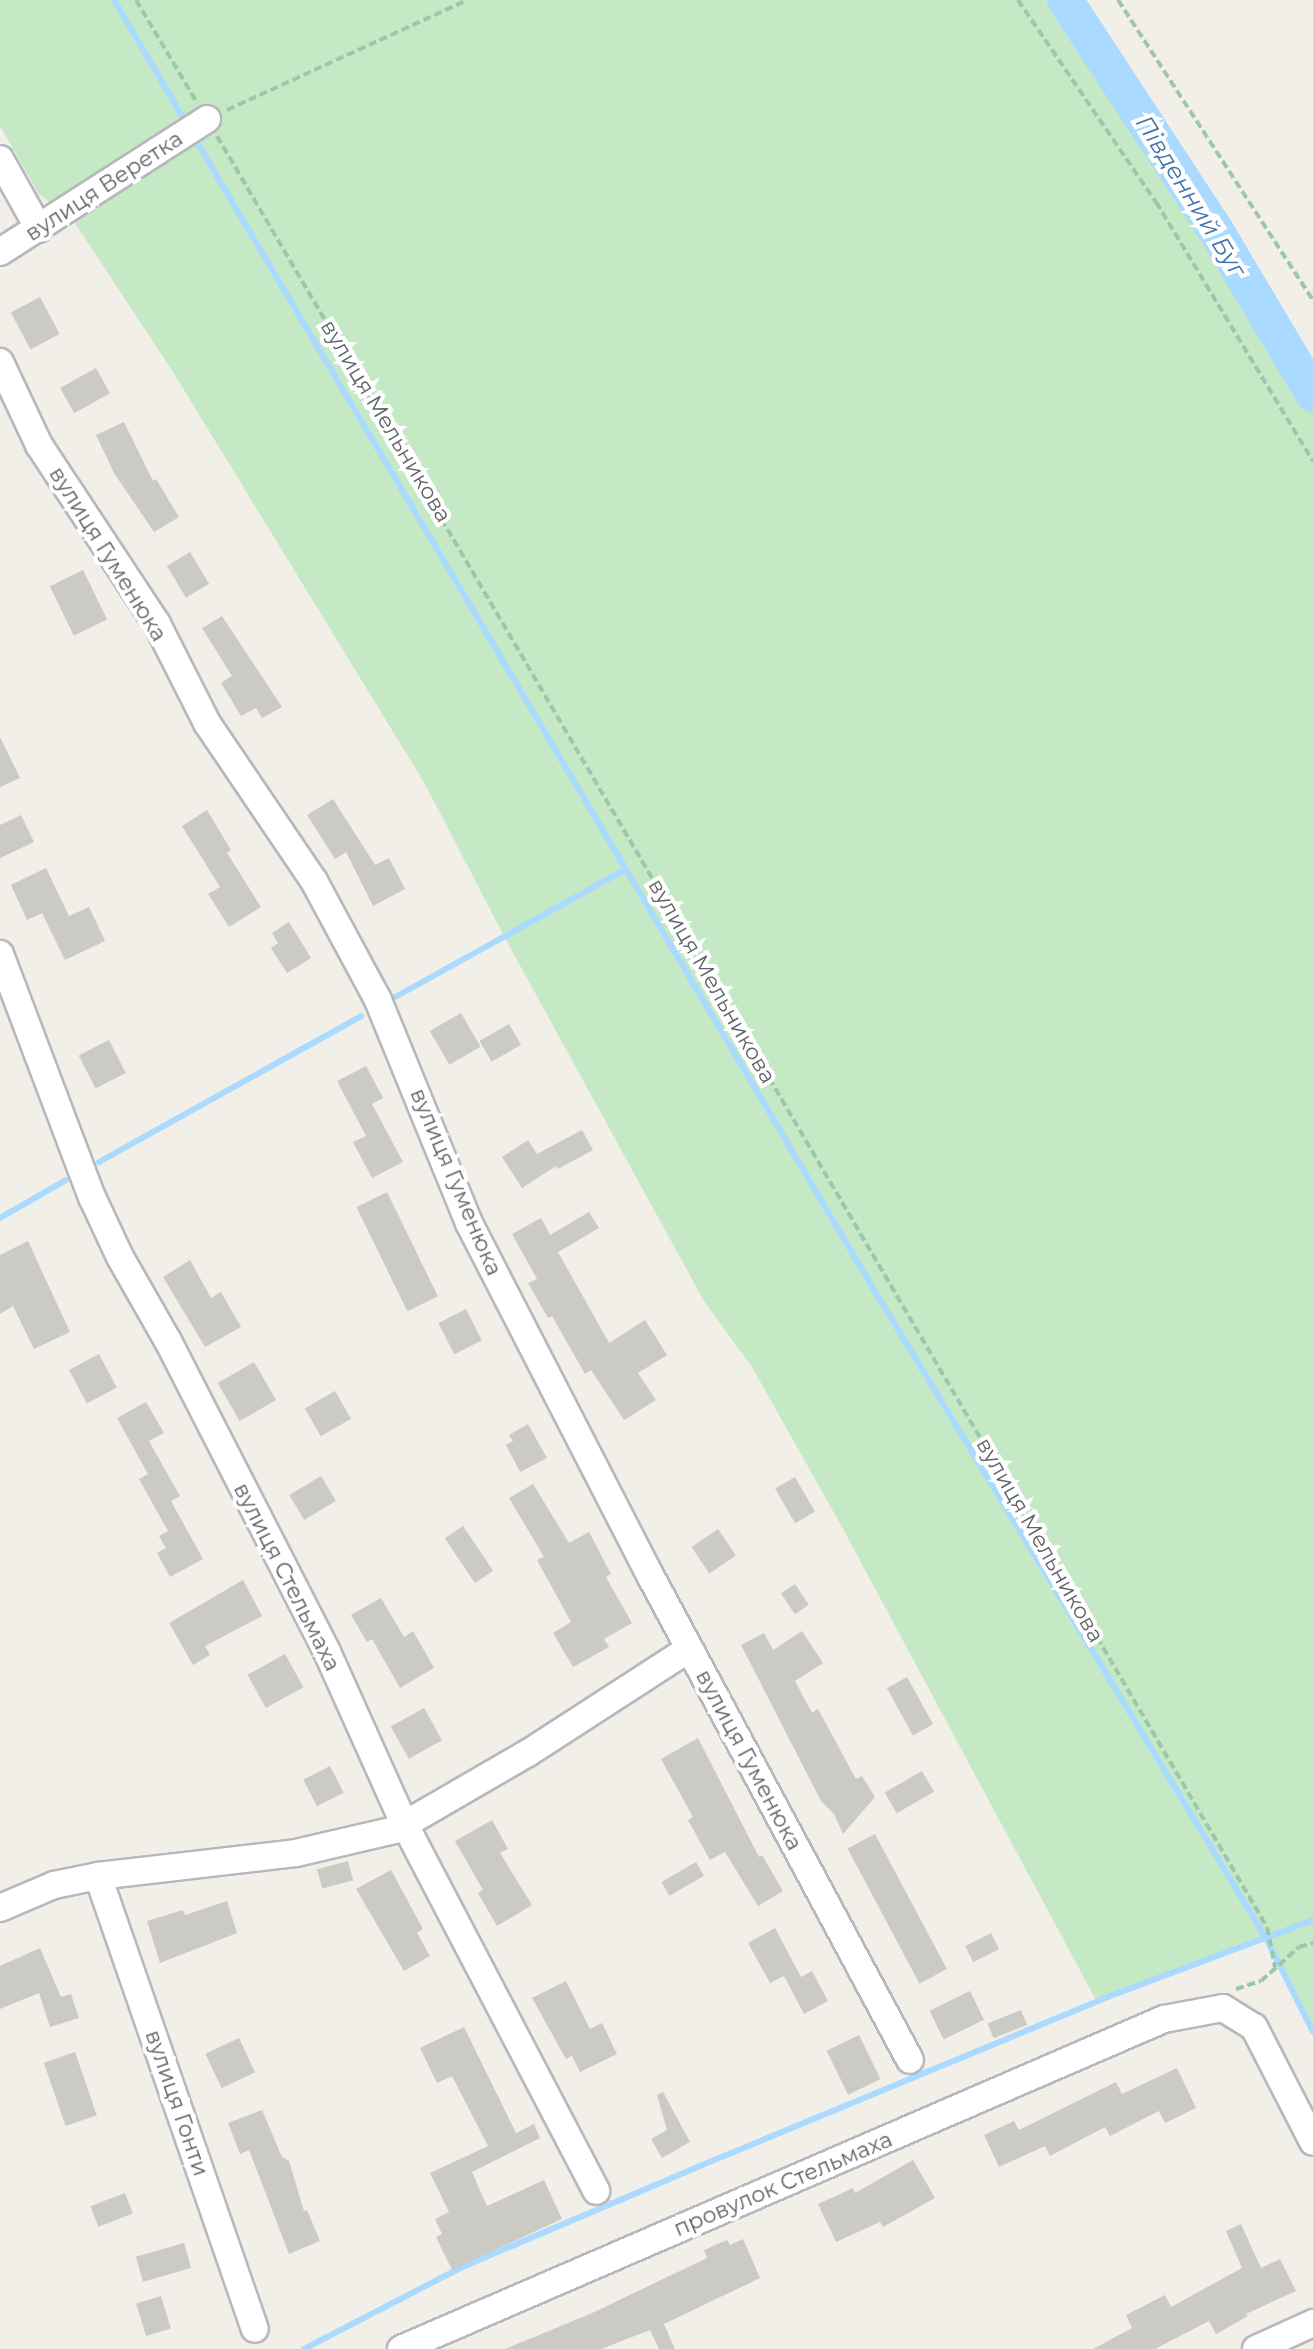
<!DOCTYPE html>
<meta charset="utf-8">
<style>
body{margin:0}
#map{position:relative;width:1313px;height:2349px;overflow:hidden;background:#f1efe8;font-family:Montserrat,sans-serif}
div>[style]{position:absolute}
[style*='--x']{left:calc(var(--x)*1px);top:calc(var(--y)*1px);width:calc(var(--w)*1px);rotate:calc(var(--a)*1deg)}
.green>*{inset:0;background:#c5e8c5}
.stream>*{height:6px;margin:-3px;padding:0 3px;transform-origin:3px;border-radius:3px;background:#aadaff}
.river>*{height:36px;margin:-18px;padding:0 18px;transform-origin:18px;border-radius:18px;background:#aadaff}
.building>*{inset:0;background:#cccac5;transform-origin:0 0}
.path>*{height:4px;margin-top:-2px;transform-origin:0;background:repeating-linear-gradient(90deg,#9cc7a9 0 8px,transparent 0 12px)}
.roads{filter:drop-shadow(2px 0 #b5b8bc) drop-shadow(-2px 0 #b5b8bc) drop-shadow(0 2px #b5b8bc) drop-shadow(0 -2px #b5b8bc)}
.minor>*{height:26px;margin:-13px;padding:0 13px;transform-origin:13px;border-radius:13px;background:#fff}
span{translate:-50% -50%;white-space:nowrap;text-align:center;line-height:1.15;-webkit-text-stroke:8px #fff;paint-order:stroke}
.street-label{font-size:22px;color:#5f6368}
.water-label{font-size:24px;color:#4174aa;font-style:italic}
</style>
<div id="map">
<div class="green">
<i style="clip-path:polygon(0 0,1065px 0,1215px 229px,1313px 394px,1313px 2032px,1266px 1938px,1097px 2002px,842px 1527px,752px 1367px,704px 1301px,505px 938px,425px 784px,173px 372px,73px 220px,39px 194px,0 126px)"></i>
</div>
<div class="stream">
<i style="--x:114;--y:0;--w:134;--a:59.6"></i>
<i style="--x:198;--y:144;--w:1334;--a:59.46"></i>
<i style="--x:876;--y:1293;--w:754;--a:58.84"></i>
<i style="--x:1266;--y:1938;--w:105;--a:63.4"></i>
<i style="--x:388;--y:1001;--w:272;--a:-29"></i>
<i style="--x:99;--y:1162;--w:300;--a:-29.1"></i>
<i style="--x:0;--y:1218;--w:76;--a:-29.9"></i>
<i style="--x:304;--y:2349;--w:176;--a:-27.4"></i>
<i style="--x:460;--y:2268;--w:287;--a:-23"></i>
<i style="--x:724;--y:2156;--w:426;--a:-22.5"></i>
<i style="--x:1118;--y:1993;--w:208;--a:-20.5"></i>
</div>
<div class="river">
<i style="--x:1065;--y:0;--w:274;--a:56.8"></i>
<i style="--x:1215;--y:229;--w:192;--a:59.3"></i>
</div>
<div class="building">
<i style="left:40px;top:297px;width:42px;height:33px;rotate:62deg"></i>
<i style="left:96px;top:368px;width:29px;height:41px;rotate:61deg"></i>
<i style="clip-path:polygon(124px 422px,153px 481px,156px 479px,179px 517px,154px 532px,114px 473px,96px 435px)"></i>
<i style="left:190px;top:552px;width:37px;height:27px;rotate:59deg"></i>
<i style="left:83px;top:570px;width:55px;height:37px;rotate:64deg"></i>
<i style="clip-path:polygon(222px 616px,282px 707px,262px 718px,256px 708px,241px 716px,221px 683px,232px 676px,202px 628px)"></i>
<i style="clip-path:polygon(0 737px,20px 778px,0 787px)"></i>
<i style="clip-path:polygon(333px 799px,375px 865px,389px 858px,405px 889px,373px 906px,346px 852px,335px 859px,307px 815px)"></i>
<i style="clip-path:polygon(207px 810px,231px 850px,227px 853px,261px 907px,229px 927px,208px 894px,220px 887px,182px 826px)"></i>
<i style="clip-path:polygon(21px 815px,34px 842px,0 858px,0 825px)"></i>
<i style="clip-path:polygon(46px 868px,69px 916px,89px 907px,105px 941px,65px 960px,42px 913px,27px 920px,11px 885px)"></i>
<i style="clip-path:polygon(289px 922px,311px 958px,287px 973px,271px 948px,278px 943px,272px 933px)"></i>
<i style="left:461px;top:1013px;width:39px;height:36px;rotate:60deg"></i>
<i style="left:509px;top:1024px;width:24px;height:34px;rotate:60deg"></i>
<i style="left:109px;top:1040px;width:37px;height:34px;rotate:63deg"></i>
<i style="clip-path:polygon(366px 1066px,383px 1098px,372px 1104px,403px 1162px,372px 1178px,353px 1142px,366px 1136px,337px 1081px)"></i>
<i style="clip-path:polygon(582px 1130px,593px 1150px,558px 1169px,556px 1166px,522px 1188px,502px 1157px,528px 1140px,537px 1154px)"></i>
<i style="left:387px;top:1192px;width:116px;height:34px;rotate:64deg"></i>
<i style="clip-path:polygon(589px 1212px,599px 1228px,558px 1252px,609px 1343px,645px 1320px,667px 1355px,638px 1373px,656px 1400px,624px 1420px,591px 1370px,585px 1374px,552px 1316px,548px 1318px,528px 1283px,537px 1279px,512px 1234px,541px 1218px,550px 1235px)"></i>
<i style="clip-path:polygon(28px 1241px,70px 1332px,34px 1349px,13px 1306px,0 1314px,0 1255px)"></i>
<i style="clip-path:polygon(190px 1260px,211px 1298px,221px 1292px,241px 1327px,205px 1347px,163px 1277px)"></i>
<i style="left:466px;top:1309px;width:35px;height:31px;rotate:63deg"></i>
<i style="left:99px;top:1354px;width:38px;height:34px;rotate:62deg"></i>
<i style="left:254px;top:1362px;width:44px;height:42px;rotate:60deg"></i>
<i style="left:335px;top:1391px;width:32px;height:35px;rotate:60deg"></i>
<i style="clip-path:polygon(146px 1402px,164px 1433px,149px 1441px,180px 1496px,171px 1501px,203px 1559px,170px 1577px,157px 1553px,166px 1548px,159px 1536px,168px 1531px,139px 1479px,148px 1474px,117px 1418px)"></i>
<i style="clip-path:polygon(528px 1424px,547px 1458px,520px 1472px,506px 1445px,513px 1441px,509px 1435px)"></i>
<i style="left:321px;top:1476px;width:29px;height:37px;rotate:59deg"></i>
<i style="left:795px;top:1477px;width:40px;height:23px;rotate:60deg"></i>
<i style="clip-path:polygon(533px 1484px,569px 1543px,589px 1532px,611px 1574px,606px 1577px,632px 1623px,604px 1639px,609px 1647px,573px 1667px,553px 1633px,571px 1622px,537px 1560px,544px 1557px,509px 1498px)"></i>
<i style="left:463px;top:1526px;width:54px;height:22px;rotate:56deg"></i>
<i style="left:718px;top:1529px;width:32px;height:32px;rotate:56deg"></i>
<i style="clip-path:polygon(243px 1580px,262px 1616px,205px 1646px,210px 1655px,193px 1665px,169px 1623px)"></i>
<i style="left:795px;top:1584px;width:25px;height:17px;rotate:56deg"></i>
<i style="clip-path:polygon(381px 1598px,404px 1637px,413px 1631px,434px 1668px,400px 1688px,372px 1639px,367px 1642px,351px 1615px)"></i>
<i style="clip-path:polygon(802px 1631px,823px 1663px,795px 1681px,812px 1713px,818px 1709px,856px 1779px,862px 1776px,875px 1797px,843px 1834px,834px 1814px,821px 1801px,741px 1645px,764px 1633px,773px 1650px)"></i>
<i style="left:285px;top:1654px;width:38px;height:43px;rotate:61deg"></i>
<i style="left:907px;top:1677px;width:54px;height:23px;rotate:61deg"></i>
<i style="left:424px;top:1708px;width:37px;height:38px;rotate:61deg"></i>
<i style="clip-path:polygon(698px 1738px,759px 1857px,762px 1855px,783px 1891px,758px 1906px,725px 1852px,710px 1860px,688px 1820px,693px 1817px,661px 1759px)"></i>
<i style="left:330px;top:1766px;width:30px;height:30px;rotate:63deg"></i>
<i style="left:922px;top:1771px;width:24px;height:43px;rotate:60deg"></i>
<i style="clip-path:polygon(492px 1820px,508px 1849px,500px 1853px,532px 1905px,497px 1926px,478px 1893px,483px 1890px,455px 1841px)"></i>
<i style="left:875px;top:1834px;width:153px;height:31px;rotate:62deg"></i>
<i style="left:348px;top:1861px;width:20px;height:32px;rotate:75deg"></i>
<i style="left:696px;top:1862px;width:16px;height:40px;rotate:60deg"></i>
<i style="clip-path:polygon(391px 1870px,423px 1929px,417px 1933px,430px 1956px,404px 1971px,356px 1889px)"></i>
<i style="clip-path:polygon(227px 1901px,237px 1933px,160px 1963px,147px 1921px,183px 1910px,185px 1915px)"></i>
<i style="clip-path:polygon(775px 1928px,801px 1977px,812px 1971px,828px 2001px,804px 2014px,784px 1976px,770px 1983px,748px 1943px)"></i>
<i style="left:991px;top:1933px;width:18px;height:29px;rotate:63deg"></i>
<i style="clip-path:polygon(40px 1948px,61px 1997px,71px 1994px,79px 2018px,50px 2027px,39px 1993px,0 2009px,0 1966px)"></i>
<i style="clip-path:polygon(566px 1981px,590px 2029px,602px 2023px,617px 2054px,580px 2072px,572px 2056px,566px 2059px,532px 1998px)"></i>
<i style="left:970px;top:1991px;width:32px;height:45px;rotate:64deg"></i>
<i style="left:1021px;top:2010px;width:16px;height:36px;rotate:68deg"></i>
<i style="clip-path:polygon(464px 2027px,516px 2133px,534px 2124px,540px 2138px,472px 2172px,487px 2206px,544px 2180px,562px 2219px,452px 2270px,436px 2237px,442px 2234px,435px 2219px,449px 2212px,430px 2173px,488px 2146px,452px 2076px,437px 2083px,420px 2048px)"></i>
<i style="left:859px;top:2035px;width:49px;height:36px;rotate:64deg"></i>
<i style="left:239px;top:2038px;width:38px;height:37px;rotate:65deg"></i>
<i style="left:75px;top:2052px;width:67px;height:33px;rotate:71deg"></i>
<i style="clip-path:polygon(1177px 2068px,1196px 2108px,1165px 2123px,1159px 2111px,1110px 2136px,1105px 2127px,1050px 2156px,1045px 2146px,999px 2167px,984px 2135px,1014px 2121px,1019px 2130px,1116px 2082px,1122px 2094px)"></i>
<i style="clip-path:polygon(663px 2092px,690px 2142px,662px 2158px,651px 2139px,667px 2130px,657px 2095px)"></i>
<i style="clip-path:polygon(262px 2110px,282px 2157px,289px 2161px,304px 2211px,307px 2210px,320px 2241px,289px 2254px,249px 2150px,240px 2154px,228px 2123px)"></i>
<i style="clip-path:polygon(913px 2160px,935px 2198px,883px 2227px,880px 2222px,836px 2242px,818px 2204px,853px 2188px,855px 2193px)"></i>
<i style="left:125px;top:2193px;width:22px;height:37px;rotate:69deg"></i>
<i style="clip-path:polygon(1241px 2224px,1261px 2268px,1280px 2259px,1296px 2291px,1246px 2314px,1248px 2316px,1216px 2334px,1209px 2321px,1155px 2349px,1093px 2349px,1132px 2328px,1126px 2315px,1165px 2295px,1171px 2307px,1242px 2268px,1226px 2231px)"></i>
<i style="clip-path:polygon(743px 2239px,760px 2278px,664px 2324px,675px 2349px,659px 2349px,650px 2330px,601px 2349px,505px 2349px,590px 2314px,707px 2258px,704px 2250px,727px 2240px,730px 2245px)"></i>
<i style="left:184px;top:2243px;width:26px;height:50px;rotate:74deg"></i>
<i style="left:161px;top:2296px;width:34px;height:26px;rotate:73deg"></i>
</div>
<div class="path">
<i style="--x:136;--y:0;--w:117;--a:59.3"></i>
<i style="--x:1018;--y:0;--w:245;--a:55.7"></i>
<i style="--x:1156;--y:202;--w:303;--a:58.8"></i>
<i style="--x:1118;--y:0;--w:358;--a:57"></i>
<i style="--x:227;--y:110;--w:264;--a:-24.6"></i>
<i style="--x:217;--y:136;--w:2076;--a:59.62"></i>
<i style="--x:1267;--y:1927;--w:41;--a:78.7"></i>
<i style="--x:1236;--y:1989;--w:26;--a:-18"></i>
<i style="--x:1261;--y:1981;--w:51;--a:-41.8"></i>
<i style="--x:1299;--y:1947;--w:15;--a:-16"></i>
</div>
<div class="roads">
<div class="minor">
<i style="--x:0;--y:159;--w:80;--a:60.9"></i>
<i style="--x:0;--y:252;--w:246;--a:-32.7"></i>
<i style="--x:0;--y:362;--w:92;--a:64.8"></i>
<i style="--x:39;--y:445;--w:214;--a:56.6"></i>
<i style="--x:157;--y:624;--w:111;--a:63.2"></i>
<i style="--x:207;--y:723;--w:191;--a:55.9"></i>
<i style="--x:314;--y:881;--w:135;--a:61.7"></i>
<i style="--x:378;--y:1000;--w:241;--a:67.8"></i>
<i style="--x:469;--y:1223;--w:396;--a:62.8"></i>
<i style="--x:650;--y:1575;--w:550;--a:61.81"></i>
<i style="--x:0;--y:954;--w:260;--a:69.3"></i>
<i style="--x:92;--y:1197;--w:66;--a:65"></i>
<i style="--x:120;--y:1257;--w:97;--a:60.3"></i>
<i style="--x:168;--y:1341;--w:349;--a:62.9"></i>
<i style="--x:327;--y:1652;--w:188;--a:65.8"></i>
<i style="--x:404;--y:1823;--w:415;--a:62.4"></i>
<i style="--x:98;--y:1876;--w:479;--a:70.9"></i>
<i style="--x:0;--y:1908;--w:59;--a:-23.1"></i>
<i style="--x:54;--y:1885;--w:45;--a:-11.6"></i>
<i style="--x:98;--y:1876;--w:199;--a:-6.6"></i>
<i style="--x:296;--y:1853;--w:102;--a:-13.1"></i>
<i style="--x:395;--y:1830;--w:154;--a:-30.1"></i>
<i style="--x:528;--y:1753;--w:192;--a:-32.9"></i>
<i style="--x:401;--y:2349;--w:831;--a:-23.39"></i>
<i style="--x:1164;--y:2019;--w:60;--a:-10.6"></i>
<i style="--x:1223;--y:2008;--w:36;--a:32"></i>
<i style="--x:1254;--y:2027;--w:129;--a:62.8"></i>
<i style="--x:1256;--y:2349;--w:63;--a:-24.5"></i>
</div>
</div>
<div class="street-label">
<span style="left:104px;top:186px;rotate:-33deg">вулиця Веретка</span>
<span style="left:386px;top:421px;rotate:59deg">вулиця Мельникова</span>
<span style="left:108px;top:554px;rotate:58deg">вулиця Гуменюка</span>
<span style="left:712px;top:981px;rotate:60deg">вулиця Мельникова</span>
<span style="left:456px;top:1182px;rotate:67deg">вулиця Гуменюка</span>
<span style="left:1040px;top:1540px;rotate:60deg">вулиця Мельникова</span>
<span style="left:287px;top:1577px;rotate:63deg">вулиця Стельмаха</span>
<span style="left:749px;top:1760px;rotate:62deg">вулиця Гуменюка</span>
<span style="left:177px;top:2103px;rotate:71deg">вулиця Гонти</span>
<span style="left:783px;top:2184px;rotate:-23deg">провулок Стельмаха</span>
</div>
<div class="water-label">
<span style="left:1191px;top:196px;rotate:58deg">Південний Буг</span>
</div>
</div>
